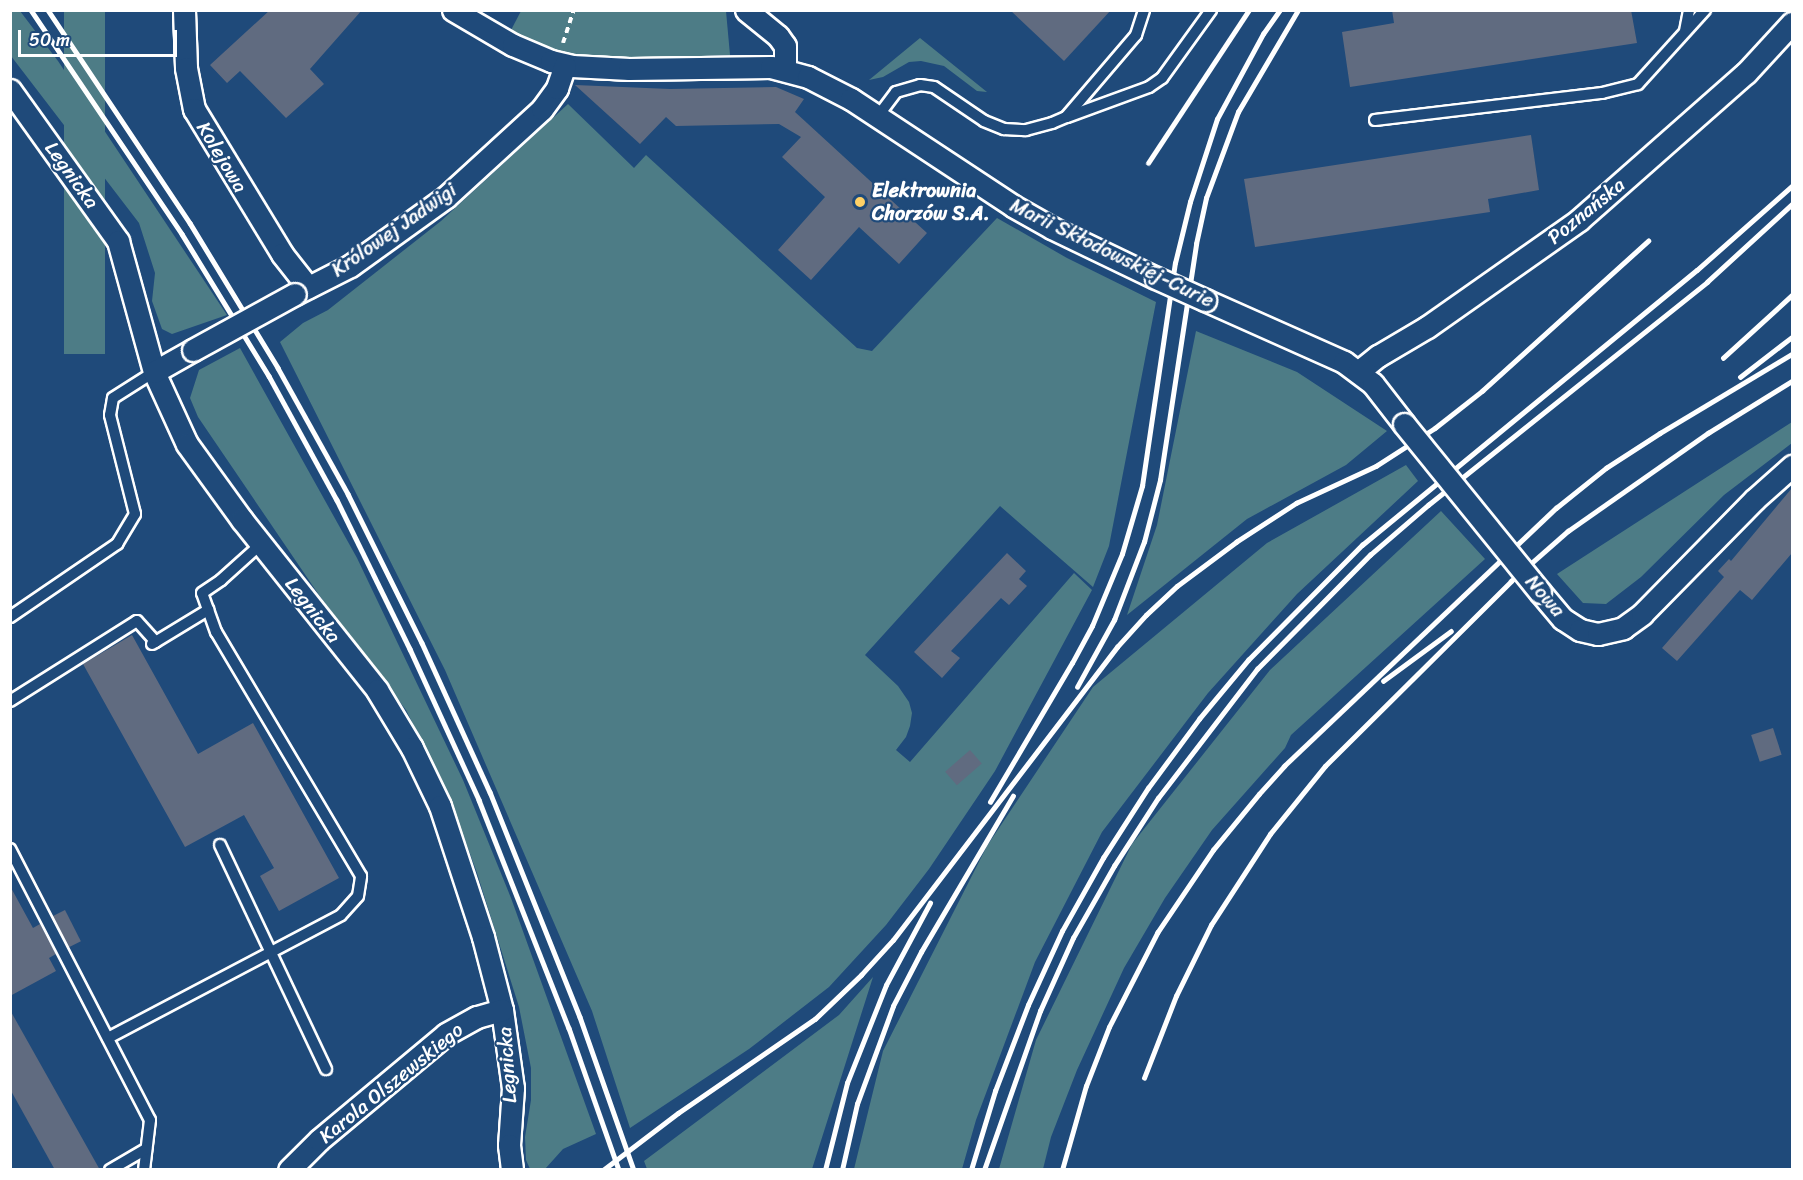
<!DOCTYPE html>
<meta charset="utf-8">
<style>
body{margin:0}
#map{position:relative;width:1803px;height:1180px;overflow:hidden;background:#1f4a7a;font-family:Sriracha,sans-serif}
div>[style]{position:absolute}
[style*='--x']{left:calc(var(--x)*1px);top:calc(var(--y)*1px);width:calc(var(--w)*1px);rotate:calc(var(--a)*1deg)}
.green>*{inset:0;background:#4d7c86;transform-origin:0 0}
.building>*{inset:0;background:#606b80;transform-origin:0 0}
.path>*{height:4px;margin-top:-2px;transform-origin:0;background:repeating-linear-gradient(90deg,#fff 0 6px,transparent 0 10.5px)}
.roads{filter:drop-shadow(2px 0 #fff) drop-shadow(-2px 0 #fff) drop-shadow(0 2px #fff) drop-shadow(0 -2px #fff)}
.lane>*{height:10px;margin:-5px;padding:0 5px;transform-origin:5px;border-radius:5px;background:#1f4a7a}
.street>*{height:21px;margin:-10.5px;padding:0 10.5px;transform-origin:10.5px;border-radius:10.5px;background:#1f4a7a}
.rail>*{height:4.5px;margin:-2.25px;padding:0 2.25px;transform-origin:2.25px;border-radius:2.25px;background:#fff}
.bridges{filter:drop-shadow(2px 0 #fff) drop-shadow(-2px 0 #fff) drop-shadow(0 2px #fff) drop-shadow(0 -2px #fff)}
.street-bridge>*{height:21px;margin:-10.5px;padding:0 10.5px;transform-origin:10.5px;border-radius:10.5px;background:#1f4a7a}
.dots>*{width:16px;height:16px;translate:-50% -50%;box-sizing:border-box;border:3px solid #1f4a7a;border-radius:50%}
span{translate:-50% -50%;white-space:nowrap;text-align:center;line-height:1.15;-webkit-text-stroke:4.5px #1f4a7a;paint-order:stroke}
.street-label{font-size:20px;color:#fff}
.poi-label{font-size:20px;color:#fff;font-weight:700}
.left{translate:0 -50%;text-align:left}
.frame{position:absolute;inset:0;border:12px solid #fff;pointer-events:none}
.scale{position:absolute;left:18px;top:30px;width:159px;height:27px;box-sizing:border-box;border:3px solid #fff;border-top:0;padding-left:8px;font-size:18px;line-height:21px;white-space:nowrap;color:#fff;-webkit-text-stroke:4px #1f4a7a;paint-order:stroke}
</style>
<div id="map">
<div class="green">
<i style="clip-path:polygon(11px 10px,20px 11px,58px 61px,227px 315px,172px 334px,162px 329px,152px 301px,155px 273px,139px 223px,11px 56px)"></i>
<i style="left:64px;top:11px;width:41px;height:343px"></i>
<i style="clip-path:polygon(521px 11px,726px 11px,730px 55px,641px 59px,570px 55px,510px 32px)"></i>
<i style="clip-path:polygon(920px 38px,987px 92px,977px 91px,944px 66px,921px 61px,909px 62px,883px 77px,869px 80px)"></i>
<i style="clip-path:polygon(568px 104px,634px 168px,646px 155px,857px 348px,872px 351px,997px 218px,1067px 258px,1156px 302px,1109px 546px,1093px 587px,1000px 506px,865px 655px,898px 686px,909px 702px,912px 713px,910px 726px,906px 737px,896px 750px,910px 762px,1074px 573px,1092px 590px,995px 771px,929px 869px,886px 925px,829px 987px,749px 1049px,630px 1128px,592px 1011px,445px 670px,280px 342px,303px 323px,328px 310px,441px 221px)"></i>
<i style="clip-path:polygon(1196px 331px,1297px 372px,1387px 431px,1346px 465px,1247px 519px,1127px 615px,1157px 525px)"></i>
<i style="clip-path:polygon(240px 348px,357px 558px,463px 780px,511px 898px,596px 1134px,563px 1149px,545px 1169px,530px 1169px,526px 1160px,525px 1137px,531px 1100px,531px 1068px,519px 1007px,477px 873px,449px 796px,406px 710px,319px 595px,198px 417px,190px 398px,199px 370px)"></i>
<i style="clip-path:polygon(1792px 422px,1792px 443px,1724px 495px,1641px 577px,1606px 604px,1583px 603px,1557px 574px)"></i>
<i style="clip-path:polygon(1406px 465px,1418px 481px,1297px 594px,1208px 693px,1102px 832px,1035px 962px,976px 1120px,962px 1169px,854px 1169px,883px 1051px,987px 846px,1093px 687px,1267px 543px)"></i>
<i style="clip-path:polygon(1441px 511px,1485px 559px,1291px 735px,1285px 748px,1212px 830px,1165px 898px,1124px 968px,1077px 1070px,1051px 1137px,1043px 1169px,999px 1169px,1036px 1040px,1132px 844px,1270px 670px)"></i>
<i style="clip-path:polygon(873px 977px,812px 1169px,647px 1169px,644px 1161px,839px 1015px)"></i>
</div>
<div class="building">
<i style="clip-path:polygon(270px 10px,362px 10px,310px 69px,324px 84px,286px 118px,240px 71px,227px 83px,210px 65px)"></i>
<i style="clip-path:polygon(1010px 10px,1111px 10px,1064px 61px)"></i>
<i style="clip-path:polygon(1392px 10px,1631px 10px,1637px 43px,1350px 87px,1342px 32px,1394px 23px)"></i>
<i style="clip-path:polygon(575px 85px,670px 89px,776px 87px,804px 99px,795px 112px,927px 233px,899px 264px,859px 227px,811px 280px,778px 250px,825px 197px,782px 157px,801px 137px,779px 124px,676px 126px,666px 117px,640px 144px)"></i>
<i style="clip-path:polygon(1531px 135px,1539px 190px,1488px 199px,1490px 212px,1255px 247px,1244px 179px)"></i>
<i style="clip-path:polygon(1792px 488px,1792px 553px,1752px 600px,1740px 590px,1677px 661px,1662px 648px,1724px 577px,1718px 571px,1729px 559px,1731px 561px)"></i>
<i style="clip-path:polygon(1007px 553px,1026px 571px,1019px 579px,1027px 586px,1009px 605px,1001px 598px,951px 651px,960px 658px,942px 678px,914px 652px)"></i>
<i style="clip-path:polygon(132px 635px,198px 754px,253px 723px,339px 878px,279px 911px,260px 876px,274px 868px,244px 815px,185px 847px,83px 664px)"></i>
<i style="left:1773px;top:728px;width:28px;height:23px;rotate:72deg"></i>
<i style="left:970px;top:750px;width:18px;height:33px;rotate:49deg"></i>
<i style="clip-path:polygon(10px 886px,33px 928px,40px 924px,56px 954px,49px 958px,56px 971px,10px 996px)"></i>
<i style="left:65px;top:910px;width:35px;height:14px;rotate:63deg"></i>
<i style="clip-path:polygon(10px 1010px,100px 1170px,55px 1170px,10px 1089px)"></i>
</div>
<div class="path">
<i style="--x:563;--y:43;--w:35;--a:-72"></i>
</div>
<div class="roads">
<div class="lane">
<i style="--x:1685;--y:31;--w:21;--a:-79"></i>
<i style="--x:878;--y:116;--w:30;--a:-53"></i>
<i style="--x:896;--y:92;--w:25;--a:-16"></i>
<i style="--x:920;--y:85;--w:14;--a:8"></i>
<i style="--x:934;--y:87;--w:60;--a:34.2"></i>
<i style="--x:984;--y:121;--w:22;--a:22"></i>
<i style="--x:1004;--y:129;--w:22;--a:3"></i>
<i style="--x:1026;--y:130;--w:27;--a:-15"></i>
<i style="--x:1052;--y:123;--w:15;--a:-23"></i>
<i style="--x:1066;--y:117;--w:108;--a:-49.5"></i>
<i style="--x:1136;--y:35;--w:26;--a:-72"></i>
<i style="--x:1067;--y:117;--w:87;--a:-20.1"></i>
<i style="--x:1149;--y:87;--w:16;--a:-35"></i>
<i style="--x:1162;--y:78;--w:84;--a:-54.2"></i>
<i style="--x:1375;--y:120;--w:229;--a:-6.8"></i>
<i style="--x:1602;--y:93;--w:37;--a:-14"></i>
<i style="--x:1638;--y:84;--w:100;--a:-47.8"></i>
<i style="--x:10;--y:617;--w:130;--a:-34.3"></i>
<i style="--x:117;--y:544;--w:35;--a:-59"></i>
<i style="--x:135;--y:514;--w:102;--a:-104.2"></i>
<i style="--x:110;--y:415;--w:17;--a:-80"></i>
<i style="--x:113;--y:398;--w:49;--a:-32.4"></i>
<i style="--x:152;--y:644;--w:66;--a:-31.3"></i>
<i style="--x:10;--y:701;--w:150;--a:-32.2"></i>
<i style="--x:137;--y:621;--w:28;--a:48"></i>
<i style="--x:220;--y:845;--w:248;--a:64.7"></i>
<i style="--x:10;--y:849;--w:305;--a:62.7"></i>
<i style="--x:150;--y:1120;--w:50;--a:96.8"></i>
<i style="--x:108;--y:1038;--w:263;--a:-27.8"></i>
<i style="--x:341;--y:915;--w:25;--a:-48"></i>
<i style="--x:358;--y:896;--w:20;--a:-81"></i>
<i style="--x:361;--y:876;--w:284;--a:-120.7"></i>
<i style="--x:216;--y:632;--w:41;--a:-109.7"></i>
<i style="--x:202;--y:593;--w:23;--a:-34"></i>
<i style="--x:221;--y:580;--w:54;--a:-42"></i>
<i style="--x:110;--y:1170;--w:42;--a:-30.3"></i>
</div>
<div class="street">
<i style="--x:184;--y:10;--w:58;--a:88"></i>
<i style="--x:186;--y:68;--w:42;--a:79"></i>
<i style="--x:194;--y:109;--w:170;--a:58.7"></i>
<i style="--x:282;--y:254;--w:42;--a:51.8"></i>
<i style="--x:453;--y:10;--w:69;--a:30.3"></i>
<i style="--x:513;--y:45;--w:41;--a:22.8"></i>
<i style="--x:551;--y:61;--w:22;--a:13"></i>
<i style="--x:572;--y:66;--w:57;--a:3"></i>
<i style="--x:629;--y:69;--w:142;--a:-0.8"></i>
<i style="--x:771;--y:67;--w:38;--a:15"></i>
<i style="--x:808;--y:77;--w:48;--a:27.1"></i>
<i style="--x:851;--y:99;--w:194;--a:33.4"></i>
<i style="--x:1013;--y:206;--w:45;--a:29.4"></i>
<i style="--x:1052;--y:228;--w:115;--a:25.7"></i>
<i style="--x:746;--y:10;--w:41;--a:39.1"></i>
<i style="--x:778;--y:36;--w:12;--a:55"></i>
<i style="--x:785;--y:46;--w:23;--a:90"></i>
<i style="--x:10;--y:90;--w:186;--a:54.4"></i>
<i style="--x:118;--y:241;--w:136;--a:74.6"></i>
<i style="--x:154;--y:372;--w:79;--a:65.4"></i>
<i style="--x:187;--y:444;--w:94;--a:54.1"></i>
<i style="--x:242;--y:520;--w:217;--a:51.5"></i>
<i style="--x:377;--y:690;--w:68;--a:58.9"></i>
<i style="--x:412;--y:748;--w:64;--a:64.2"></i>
<i style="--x:440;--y:806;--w:138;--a:71.8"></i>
<i style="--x:483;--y:937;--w:75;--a:75.4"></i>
<i style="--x:502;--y:1010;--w:79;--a:82"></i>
<i style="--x:513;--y:1088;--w:57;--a:94"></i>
<i style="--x:509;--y:1145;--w:25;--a:83"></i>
<i style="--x:295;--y:294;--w:62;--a:-27"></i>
<i style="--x:350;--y:266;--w:118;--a:-35.7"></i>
<i style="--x:446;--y:197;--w:130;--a:-42.5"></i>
<i style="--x:542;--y:109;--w:26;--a:-54"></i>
<i style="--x:557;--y:88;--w:24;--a:-71"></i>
<i style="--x:1205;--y:300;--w:152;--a:24"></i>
<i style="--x:1344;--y:362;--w:36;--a:37"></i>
<i style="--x:1373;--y:384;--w:51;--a:52.2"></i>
<i style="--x:154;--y:372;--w:45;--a:-29.4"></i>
<i style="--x:1358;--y:372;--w:26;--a:-39"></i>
<i style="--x:1378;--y:356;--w:57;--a:-30.6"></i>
<i style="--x:1427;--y:327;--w:186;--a:-35.1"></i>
<i style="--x:1579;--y:220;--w:222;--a:-41.4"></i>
<i style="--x:1746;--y:73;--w:68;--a:-47.4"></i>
<i style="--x:1540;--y:592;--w:35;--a:50"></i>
<i style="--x:1563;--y:619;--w:20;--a:33"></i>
<i style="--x:1580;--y:630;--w:18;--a:13"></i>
<i style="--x:1598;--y:634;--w:26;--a:-13"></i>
<i style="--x:1623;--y:628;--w:24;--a:-36"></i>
<i style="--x:1642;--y:614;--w:161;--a:-45.5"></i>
<i style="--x:1755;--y:499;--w:50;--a:-41.7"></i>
<i style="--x:289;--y:1170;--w:42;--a:-45"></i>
<i style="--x:319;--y:1140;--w:165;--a:-39.8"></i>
<i style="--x:446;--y:1034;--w:35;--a:-29"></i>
<i style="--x:477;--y:1017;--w:26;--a:-16"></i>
</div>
</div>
<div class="rail">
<i style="--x:31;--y:10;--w:270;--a:56"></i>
<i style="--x:182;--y:234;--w:167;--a:58.5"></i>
<i style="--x:269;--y:376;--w:141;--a:61.3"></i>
<i style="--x:337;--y:500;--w:166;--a:63.9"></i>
<i style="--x:410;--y:649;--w:166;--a:65.4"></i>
<i style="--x:479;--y:800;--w:245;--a:68.5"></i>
<i style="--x:569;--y:1028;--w:151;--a:70.6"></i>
<i style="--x:48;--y:10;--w:256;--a:56.3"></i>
<i style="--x:190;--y:223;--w:170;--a:58.7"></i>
<i style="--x:278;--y:368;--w:144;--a:60.9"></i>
<i style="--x:348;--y:494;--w:166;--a:63.6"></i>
<i style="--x:422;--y:643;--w:164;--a:65.5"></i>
<i style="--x:490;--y:792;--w:242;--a:68.2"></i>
<i style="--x:580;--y:1017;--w:162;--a:70.6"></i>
<i style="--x:1148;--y:163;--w:183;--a:-56.6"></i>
<i style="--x:1723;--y:358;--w:93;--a:-42.4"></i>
<i style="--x:1740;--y:377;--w:66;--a:-37.6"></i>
<i style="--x:1383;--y:681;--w:84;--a:-36.3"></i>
<i style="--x:1077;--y:687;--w:77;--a:-61.1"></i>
<i style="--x:1114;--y:620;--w:84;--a:-69"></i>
<i style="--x:1144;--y:542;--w:64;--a:-75.5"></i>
<i style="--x:1160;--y:480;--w:239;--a:-81.3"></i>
<i style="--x:1196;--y:244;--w:47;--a:-77.7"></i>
<i style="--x:1206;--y:198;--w:92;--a:-69.6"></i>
<i style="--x:1238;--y:112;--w:118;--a:-59.5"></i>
<i style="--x:990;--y:802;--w:161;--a:-59.5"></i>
<i style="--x:1072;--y:663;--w:42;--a:-61.6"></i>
<i style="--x:1092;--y:626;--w:78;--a:-67.4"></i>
<i style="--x:1122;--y:554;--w:71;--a:-73.6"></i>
<i style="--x:1142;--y:486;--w:225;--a:-81.6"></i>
<i style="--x:1175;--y:263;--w:63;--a:-76.2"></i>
<i style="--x:1190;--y:202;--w:87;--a:-72"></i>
<i style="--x:1217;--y:119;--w:97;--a:-61.6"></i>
<i style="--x:1263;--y:34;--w:29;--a:-55"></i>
<i style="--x:1144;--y:1078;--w:88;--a:-68.7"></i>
<i style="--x:1176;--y:996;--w:79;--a:-63.8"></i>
<i style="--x:1211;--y:925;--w:108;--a:-57"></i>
<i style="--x:1270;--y:834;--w:87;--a:-51"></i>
<i style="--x:1325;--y:766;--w:262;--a:-44.8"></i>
<i style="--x:1511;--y:581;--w:76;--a:-41.3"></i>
<i style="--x:1568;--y:531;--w:171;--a:-35"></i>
<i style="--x:1708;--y:433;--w:99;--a:-31.8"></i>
<i style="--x:603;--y:1170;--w:94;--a:-37.2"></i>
<i style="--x:678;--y:1113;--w:166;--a:-34.5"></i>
<i style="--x:815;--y:1019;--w:64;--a:-43.7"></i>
<i style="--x:861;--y:975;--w:47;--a:-47.6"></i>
<i style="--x:893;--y:940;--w:369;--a:-52.6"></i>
<i style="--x:1117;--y:647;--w:43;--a:-47.8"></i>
<i style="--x:1146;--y:615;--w:42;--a:-43.1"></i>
<i style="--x:1177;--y:586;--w:74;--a:-36.7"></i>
<i style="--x:1236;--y:542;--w:72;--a:-33"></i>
<i style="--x:1296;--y:503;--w:88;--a:-24.8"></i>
<i style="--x:1376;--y:466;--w:70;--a:-32.8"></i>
<i style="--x:1435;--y:428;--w:60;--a:-38.2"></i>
<i style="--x:1482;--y:391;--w:224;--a:-42.1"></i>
<i style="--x:825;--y:1170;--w:90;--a:-75.8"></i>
<i style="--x:847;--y:1083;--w:105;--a:-68.3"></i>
<i style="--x:886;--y:985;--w:93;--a:-61.8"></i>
<i style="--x:842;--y:1170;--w:68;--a:-77.2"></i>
<i style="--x:857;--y:1104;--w:104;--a:-69.8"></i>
<i style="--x:893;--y:1006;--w:61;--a:-62.6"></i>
<i style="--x:921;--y:952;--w:181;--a:-59.5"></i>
<i style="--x:971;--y:1170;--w:83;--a:-73.1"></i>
<i style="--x:995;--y:1091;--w:92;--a:-69"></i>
<i style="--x:1028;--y:1005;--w:81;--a:-65.3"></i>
<i style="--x:1062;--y:931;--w:84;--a:-60.7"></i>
<i style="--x:1103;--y:858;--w:83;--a:-57.3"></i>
<i style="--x:1148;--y:788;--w:86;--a:-53.5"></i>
<i style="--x:1199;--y:719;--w:77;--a:-50.3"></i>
<i style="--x:1248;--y:660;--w:162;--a:-45.3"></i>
<i style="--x:1362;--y:545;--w:433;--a:-39.4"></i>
<i style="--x:1697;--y:270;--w:127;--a:-41.5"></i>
<i style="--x:984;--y:1170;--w:169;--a:-70.6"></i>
<i style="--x:1040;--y:1011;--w:80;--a:-65.7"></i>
<i style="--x:1073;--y:938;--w:83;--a:-60.3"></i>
<i style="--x:1114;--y:866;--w:81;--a:-57.1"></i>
<i style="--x:1158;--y:798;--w:163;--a:-52.5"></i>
<i style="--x:1257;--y:669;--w:161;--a:-45.3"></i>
<i style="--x:1370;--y:555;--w:77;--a:-40.8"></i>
<i style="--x:1428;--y:505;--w:357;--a:-38.6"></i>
<i style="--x:1707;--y:282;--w:115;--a:-42.5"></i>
<i style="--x:1062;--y:1170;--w:87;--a:-74.1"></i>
<i style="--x:1086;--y:1086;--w:63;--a:-68.7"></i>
<i style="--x:1109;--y:1027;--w:106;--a:-62.9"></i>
<i style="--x:1157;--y:933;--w:100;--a:-56"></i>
<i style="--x:1213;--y:850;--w:72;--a:-50.6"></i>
<i style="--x:1259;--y:794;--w:38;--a:-48"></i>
<i style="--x:1284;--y:766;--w:375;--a:-43.5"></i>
<i style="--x:1556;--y:508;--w:64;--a:-38.7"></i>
<i style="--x:1606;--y:468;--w:64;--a:-32.9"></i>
<i style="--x:1660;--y:433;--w:154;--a:-30.9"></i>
</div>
<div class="bridges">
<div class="street-bridge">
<i style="--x:1156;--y:278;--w:54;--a:24.2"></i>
<i style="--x:193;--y:350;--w:116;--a:-28.8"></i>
<i style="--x:1404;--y:424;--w:216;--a:51"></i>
</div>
</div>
<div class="dots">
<i style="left:860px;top:202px;background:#ffd166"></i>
</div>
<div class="street-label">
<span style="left:222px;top:157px;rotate:59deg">Kolejowa</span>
<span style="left:72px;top:175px;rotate:54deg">Legnicka</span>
<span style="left:1586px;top:211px;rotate:-39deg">Poznańska</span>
<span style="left:394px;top:230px;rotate:-35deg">Królowej Jadwigi</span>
<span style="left:1112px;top:253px;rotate:26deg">Marii Skłodowskiej-Curie</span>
<span style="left:1545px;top:596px;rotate:49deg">Nowa</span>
<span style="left:313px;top:610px;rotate:52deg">Legnicka</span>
<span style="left:507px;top:1065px;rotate:-94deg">Legnicka</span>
<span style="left:391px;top:1083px;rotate:-39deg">Karola Olszewskiego</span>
</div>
<div class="poi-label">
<span class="left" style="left:872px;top:202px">Elektrownia<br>Chorzów S.A.</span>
</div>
<div class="frame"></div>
<div class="scale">50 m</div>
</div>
